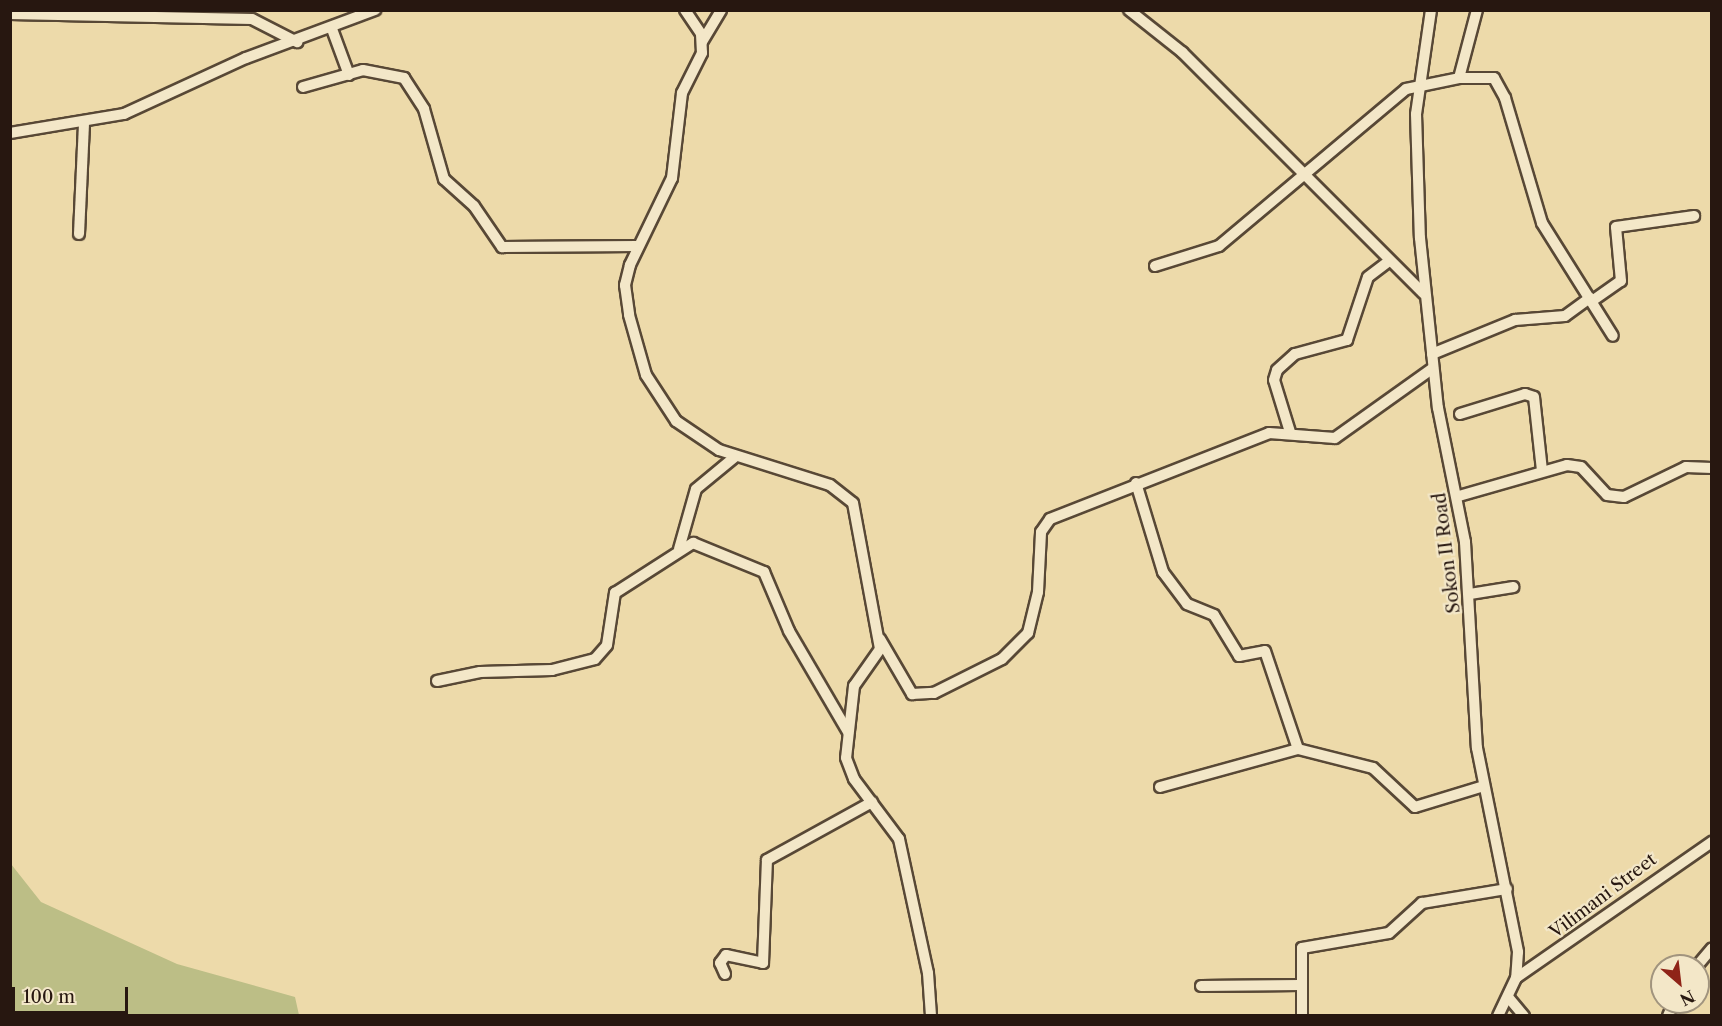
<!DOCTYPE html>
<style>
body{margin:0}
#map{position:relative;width:1722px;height:1026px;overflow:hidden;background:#eddaaa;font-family:"Libre Caslon Text",serif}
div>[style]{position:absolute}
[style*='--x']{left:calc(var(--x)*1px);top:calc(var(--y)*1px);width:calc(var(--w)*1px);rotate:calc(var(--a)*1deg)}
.green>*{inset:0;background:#bcbe86}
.roads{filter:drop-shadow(2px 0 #584836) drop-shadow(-2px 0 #584836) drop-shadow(0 2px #584836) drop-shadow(0 -2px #584836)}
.minor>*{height:10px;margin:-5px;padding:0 5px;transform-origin:5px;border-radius:5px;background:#f3e7c8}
span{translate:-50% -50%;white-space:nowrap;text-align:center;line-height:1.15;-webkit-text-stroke:4.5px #f3e7c8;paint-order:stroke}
.street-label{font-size:18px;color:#271710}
.frame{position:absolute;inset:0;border:12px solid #271710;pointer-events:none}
.north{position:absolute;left:1650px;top:954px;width:60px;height:60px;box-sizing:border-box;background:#f3e7c8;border:2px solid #a1947e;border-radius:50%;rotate:152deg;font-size:16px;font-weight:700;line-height:24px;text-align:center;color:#271710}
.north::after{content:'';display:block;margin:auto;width:21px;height:27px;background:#8f2418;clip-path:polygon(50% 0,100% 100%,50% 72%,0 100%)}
.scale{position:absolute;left:12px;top:987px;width:116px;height:27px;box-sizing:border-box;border:3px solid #271710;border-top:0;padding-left:8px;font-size:18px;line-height:21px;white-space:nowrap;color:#271710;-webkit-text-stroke:4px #f3e7c8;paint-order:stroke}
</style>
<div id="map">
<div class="green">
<i style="clip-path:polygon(11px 864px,41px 902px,177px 964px,295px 997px,299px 1015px,11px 1015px)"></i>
</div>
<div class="roads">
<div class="minor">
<i style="--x:685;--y:10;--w:29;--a:56"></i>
<i style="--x:701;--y:34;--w:19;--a:87"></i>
<i style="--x:702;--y:53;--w:45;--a:116.6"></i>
<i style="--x:682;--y:93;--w:86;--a:96.7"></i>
<i style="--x:672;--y:178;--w:97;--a:115.8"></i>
<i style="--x:630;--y:265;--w:21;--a:104"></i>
<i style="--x:625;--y:285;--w:30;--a:82"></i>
<i style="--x:629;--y:315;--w:62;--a:74.2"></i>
<i style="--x:646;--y:375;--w:55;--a:56.9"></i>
<i style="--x:676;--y:421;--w:52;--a:34"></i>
<i style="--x:719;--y:450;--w:116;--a:17.5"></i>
<i style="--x:830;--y:485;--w:29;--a:38"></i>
<i style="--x:853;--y:503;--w:148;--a:79.5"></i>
<i style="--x:880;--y:649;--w:45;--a:125.1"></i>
<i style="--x:854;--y:686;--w:72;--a:96.3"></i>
<i style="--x:846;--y:758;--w:22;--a:69"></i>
<i style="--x:854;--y:779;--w:75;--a:53.1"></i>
<i style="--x:899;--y:839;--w:137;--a:77.8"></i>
<i style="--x:928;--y:973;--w:43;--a:86"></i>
<i style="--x:1129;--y:10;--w:68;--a:38.4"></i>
<i style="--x:1182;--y:52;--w:342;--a:45"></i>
<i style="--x:1431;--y:10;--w:105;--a:98.2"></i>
<i style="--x:1416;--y:114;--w:124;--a:88.2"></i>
<i style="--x:1420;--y:238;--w:171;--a:84"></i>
<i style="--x:1438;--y:408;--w:137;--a:78.6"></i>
<i style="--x:1465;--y:542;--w:206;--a:86.7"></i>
<i style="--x:1477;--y:748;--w:208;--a:78.6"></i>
<i style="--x:1518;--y:952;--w:26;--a:94"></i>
<i style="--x:1516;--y:978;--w:42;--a:115.3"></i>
<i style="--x:10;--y:14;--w:242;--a:1.2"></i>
<i style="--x:252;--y:19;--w:51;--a:27.1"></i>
<i style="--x:332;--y:29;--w:49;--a:69.7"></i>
<i style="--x:702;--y:42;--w:37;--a:-59"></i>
<i style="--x:1459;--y:78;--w:70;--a:-75.2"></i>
<i style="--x:303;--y:87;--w:62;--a:-15.8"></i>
<i style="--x:363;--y:70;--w:42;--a:11"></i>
<i style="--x:404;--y:78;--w:37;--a:57"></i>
<i style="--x:424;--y:109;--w:73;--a:74.1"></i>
<i style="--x:444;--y:179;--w:40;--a:42"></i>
<i style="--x:474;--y:206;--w:50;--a:55.7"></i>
<i style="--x:502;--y:247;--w:135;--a:-0.4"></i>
<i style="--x:10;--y:133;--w:116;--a:-9.5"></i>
<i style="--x:124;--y:114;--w:134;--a:-24.7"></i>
<i style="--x:246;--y:58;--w:138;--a:-20.4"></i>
<i style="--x:79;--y:234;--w:112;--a:-87.4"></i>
<i style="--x:1155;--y:266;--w:67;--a:-17.4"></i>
<i style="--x:1219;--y:246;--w:244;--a:-40"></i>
<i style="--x:1406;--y:89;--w:54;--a:-11.7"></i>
<i style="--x:1459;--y:78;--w:35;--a:0"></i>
<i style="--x:1494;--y:78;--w:23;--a:61"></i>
<i style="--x:1505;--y:98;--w:130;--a:73.5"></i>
<i style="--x:1542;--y:223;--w:133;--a:57.9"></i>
<i style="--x:1592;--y:301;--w:35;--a:-35"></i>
<i style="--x:1621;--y:281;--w:54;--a:-95.3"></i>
<i style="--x:1616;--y:227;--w:79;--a:-8"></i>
<i style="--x:1432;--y:354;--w:90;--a:-22.3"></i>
<i style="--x:1515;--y:320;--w:50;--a:-4.6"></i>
<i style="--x:1565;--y:316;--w:31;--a:-36"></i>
<i style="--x:1460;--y:414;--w:68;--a:-17.1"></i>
<i style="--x:1525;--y:394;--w:9;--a:18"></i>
<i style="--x:1534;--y:397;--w:74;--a:83.8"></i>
<i style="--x:1290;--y:432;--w:54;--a:-107.1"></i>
<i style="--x:1274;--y:380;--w:10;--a:-73"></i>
<i style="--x:1277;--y:370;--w:24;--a:-42"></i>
<i style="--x:1295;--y:354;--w:54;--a:-15.1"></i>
<i style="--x:1347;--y:340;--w:66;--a:-71.6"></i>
<i style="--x:1368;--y:277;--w:26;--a:-37"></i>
<i style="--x:1136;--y:483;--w:93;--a:73.1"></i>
<i style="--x:1163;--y:572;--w:40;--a:53"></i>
<i style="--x:1187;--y:604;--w:29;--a:22"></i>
<i style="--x:1214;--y:615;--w:48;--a:58.6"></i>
<i style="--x:1239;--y:656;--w:26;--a:-11"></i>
<i style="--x:1265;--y:651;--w:103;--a:71.4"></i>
<i style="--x:1459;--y:496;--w:112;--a:-16"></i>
<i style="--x:1567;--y:465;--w:14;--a:8"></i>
<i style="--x:1581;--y:467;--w:38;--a:47"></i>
<i style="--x:1607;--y:495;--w:17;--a:7"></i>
<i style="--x:1624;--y:497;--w:69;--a:-25.8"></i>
<i style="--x:1686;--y:467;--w:26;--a:2"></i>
<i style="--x:679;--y:549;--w:62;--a:-74.2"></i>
<i style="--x:696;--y:489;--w:52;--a:-39.5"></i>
<i style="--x:1470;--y:594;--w:44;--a:-9.2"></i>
<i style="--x:880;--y:639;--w:64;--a:59.8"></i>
<i style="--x:912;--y:694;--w:22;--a:-3"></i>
<i style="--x:934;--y:693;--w:76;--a:-26.6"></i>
<i style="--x:1002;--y:659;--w:37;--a:-45"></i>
<i style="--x:1028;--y:633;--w:42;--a:-76.3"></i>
<i style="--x:1038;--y:592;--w:60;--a:-87.1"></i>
<i style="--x:1041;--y:532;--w:16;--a:-55"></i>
<i style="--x:1050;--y:519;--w:235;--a:-21.4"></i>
<i style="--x:1269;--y:433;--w:66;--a:4.3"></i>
<i style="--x:1335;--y:438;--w:120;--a:-35.5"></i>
<i style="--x:437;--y:681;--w:44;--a:-11.8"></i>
<i style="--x:480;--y:672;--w:72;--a:-1.6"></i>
<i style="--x:552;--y:670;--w:44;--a:-14.3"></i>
<i style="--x:595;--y:659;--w:18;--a:-49"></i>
<i style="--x:607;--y:645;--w:53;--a:-81.3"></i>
<i style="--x:615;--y:593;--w:93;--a:-32.7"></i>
<i style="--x:693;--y:543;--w:77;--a:22.2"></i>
<i style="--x:764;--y:572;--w:64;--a:67"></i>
<i style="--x:789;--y:631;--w:117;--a:59.7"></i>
<i style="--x:1160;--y:787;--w:143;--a:-15.4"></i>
<i style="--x:1298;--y:749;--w:77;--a:14.2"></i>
<i style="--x:1373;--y:768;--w:57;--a:42.9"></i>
<i style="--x:1415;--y:807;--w:72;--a:-16.9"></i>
<i style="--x:1697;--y:966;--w:23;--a:-50"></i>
<i style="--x:725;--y:974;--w:12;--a:-114"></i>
<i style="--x:720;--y:963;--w:10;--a:-53"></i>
<i style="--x:726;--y:955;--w:38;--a:12"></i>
<i style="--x:763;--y:963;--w:103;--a:-87.8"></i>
<i style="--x:767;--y:860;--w:120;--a:-28.9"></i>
<i style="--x:1516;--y:978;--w:239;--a:-34.8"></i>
<i style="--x:1201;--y:986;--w:99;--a:-0.6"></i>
<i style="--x:1508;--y:997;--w:25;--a:50"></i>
<i style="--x:1302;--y:1016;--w:68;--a:-90"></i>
<i style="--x:1302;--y:948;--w:88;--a:-9.8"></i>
<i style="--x:1389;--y:933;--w:45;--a:-42.3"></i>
<i style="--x:1422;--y:903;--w:86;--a:-9.4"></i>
<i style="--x:1668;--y:1016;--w:15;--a:-67"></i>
</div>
</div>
<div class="street-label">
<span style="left:1447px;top:553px;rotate:-97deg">Sokon II Road</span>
<span style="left:1603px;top:896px;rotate:-37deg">Vilimani Street</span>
</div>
<div class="frame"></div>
<div class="north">N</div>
<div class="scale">100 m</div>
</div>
